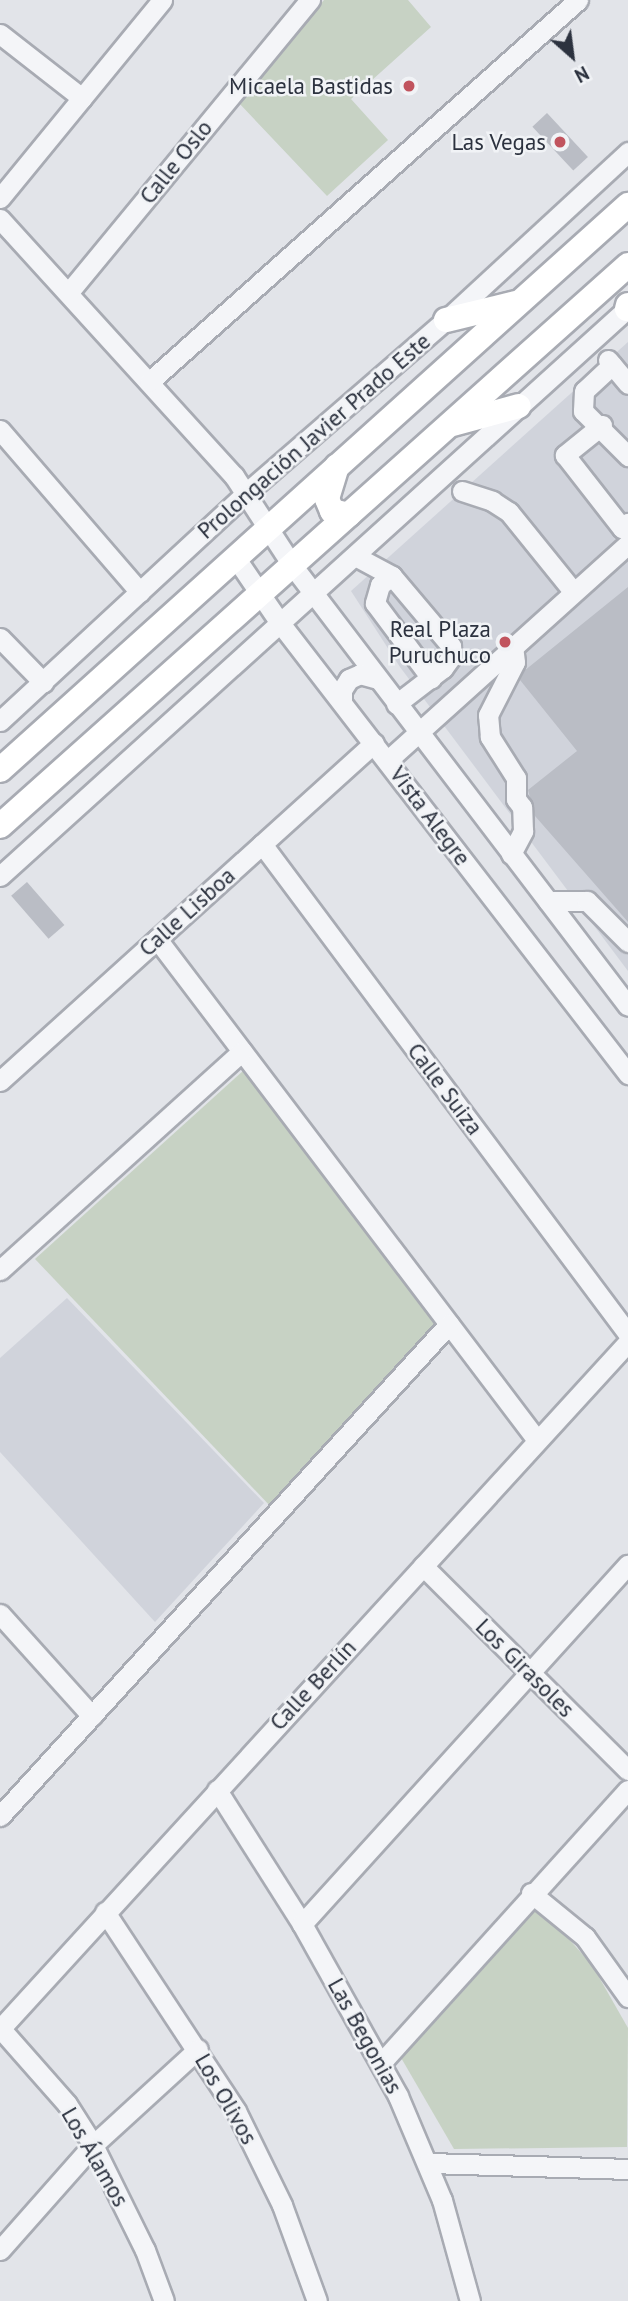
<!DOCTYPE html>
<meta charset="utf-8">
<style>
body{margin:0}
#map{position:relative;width:628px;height:2301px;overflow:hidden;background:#e2e4e9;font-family:"PT Sans",sans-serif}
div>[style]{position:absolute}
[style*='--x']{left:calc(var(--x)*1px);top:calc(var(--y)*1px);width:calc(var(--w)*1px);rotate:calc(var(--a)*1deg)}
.built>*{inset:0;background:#d0d3db}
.green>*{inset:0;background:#c7d2c4}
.building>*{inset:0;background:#babdc5;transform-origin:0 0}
.roads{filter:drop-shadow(2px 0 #a8abb3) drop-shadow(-2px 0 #a8abb3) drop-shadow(0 2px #a8abb3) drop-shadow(0 -2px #a8abb3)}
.minor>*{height:19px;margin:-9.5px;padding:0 9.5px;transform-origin:9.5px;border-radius:9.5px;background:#f4f5f8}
.major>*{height:24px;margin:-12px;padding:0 12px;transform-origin:12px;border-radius:12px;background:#fff}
.dots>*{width:19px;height:19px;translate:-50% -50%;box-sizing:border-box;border:4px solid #f1f3f6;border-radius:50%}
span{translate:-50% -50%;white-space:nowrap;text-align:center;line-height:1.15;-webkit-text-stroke:5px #f1f3f6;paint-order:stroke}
.poi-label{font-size:23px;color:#2c323f}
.right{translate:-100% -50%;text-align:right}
.street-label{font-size:23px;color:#2c323f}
.north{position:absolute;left:537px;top:21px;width:70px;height:70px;-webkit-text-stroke:5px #f1f3f6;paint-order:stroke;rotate:152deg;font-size:19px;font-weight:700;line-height:28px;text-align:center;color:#2c323f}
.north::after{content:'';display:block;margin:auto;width:24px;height:32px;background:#2c323f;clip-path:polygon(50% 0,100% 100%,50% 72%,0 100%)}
</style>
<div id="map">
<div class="built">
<i style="clip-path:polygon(628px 342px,628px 971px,400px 667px,351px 591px)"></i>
<i style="clip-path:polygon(67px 1298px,264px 1503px,155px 1622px,0 1452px,0 1358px)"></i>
</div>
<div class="green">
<i style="clip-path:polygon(324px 0,408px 0,431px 27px,351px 99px,388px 140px,327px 196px,238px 102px)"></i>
<i style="clip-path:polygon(244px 1070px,438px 1324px,272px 1508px,35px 1259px)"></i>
<i style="clip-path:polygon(536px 1902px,592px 1965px,628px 2028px,627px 2147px,454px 2149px,400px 2056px)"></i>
</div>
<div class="building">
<i style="left:547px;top:113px;width:60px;height:20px;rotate:47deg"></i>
<i style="clip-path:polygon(628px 587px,628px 922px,535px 816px,528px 790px,577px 751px,520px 680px,524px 671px)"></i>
<i style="left:27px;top:882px;width:57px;height:21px;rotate:49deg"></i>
</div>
<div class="roads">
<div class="minor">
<i style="--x:0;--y:34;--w:104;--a:38"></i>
<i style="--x:0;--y:198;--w:256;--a:-50.7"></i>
<i style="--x:0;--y:219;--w:348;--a:47.7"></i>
<i style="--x:234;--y:476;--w:106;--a:56.9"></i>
<i style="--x:292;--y:565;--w:554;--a:52.7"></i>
<i style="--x:69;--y:292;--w:379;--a:-50.5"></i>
<i style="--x:608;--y:360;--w:31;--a:50"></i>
<i style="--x:612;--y:365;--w:38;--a:137"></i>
<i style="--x:584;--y:391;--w:20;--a:93"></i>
<i style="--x:583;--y:411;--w:64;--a:45"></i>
<i style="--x:150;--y:381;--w:573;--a:-41.68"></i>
<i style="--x:602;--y:425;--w:48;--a:141"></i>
<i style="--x:565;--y:455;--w:93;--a:52"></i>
<i style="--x:622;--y:528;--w:8;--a:-40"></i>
<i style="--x:0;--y:430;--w:214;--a:49.2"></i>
<i style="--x:462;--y:491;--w:32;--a:18"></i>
<i style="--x:492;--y:501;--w:20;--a:33"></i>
<i style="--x:509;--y:512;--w:100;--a:51.1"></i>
<i style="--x:355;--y:556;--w:42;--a:28.4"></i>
<i style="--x:392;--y:576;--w:92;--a:49.9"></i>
<i style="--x:451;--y:646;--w:11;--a:90"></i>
<i style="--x:451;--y:657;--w:14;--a:126"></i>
<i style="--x:443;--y:668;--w:59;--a:142.5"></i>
<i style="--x:235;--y:557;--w:80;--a:55.7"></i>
<i style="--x:280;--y:623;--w:570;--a:52.35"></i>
<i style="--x:392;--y:576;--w:15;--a:143"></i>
<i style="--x:380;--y:585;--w:19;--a:106"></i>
<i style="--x:375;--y:603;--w:94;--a:53.3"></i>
<i style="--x:0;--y:638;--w:62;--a:45.7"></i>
<i style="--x:342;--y:702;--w:12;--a:-90"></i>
<i style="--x:342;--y:690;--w:13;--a:-58"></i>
<i style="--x:349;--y:679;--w:12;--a:-24"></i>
<i style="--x:360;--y:674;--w:18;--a:16"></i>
<i style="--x:0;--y:721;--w:335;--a:-42.8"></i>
<i style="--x:246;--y:493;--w:264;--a:-40.9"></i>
<i style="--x:446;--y:320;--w:248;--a:-42.7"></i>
<i style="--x:388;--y:760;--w:323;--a:-42"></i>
<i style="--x:262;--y:844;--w:612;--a:53.24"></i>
<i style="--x:511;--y:854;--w:26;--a:-62"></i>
<i style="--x:523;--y:831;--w:24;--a:-92"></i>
<i style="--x:522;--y:807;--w:10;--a:-127"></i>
<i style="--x:516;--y:799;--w:21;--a:-90"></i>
<i style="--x:516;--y:778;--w:49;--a:-122.4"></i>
<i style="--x:490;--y:737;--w:22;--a:-95"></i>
<i style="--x:488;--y:715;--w:59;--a:-63"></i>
<i style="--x:515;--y:662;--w:17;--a:-97"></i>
<i style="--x:0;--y:876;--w:847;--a:-42.13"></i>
<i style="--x:548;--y:901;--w:39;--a:0"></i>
<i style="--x:587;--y:901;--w:58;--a:45"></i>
<i style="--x:157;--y:939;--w:629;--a:52.82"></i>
<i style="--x:0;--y:1081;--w:504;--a:-42.11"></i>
<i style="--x:0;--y:1270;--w:326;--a:-42.1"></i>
<i style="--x:423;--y:1566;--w:289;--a:44.9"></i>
<i style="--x:0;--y:1614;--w:137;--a:48"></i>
<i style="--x:217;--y:1790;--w:159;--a:57.6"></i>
<i style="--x:302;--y:1924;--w:197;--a:60.8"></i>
<i style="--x:398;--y:2096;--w:113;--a:67.1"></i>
<i style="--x:442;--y:2200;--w:105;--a:74.5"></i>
<i style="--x:0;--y:1816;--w:666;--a:-47.62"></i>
<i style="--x:531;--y:1893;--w:70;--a:39.2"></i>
<i style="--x:585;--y:1937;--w:74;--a:54.4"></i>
<i style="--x:105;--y:1912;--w:238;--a:56.6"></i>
<i style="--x:236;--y:2111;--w:105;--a:63.9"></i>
<i style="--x:282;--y:2205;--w:102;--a:70"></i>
<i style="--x:302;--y:1924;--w:485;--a:-47.8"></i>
<i style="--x:0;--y:2028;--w:101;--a:48.6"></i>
<i style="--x:67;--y:2104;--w:49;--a:57.6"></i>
<i style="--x:93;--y:2145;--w:117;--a:63.7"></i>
<i style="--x:145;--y:2250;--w:54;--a:69.6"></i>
<i style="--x:0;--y:2029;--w:931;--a:-47.57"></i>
<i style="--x:381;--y:2063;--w:368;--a:-47.9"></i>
<i style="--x:428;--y:2163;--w:200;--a:1.7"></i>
<i style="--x:0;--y:2250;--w:140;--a:-48.5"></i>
<i style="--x:93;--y:2145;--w:142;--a:-42.4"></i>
</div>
<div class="major">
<i style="--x:627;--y:309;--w:4;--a:-76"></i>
<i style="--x:446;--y:320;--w:72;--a:-13.7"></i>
<i style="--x:453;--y:424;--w:68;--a:-15.3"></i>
<i style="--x:337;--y:466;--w:34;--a:107"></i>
<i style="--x:327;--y:499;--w:13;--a:67"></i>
<i style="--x:332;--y:511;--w:17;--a:13"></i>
<i style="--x:0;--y:770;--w:845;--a:-41.98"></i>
<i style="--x:0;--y:826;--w:842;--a:-41.77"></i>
</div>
</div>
<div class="dots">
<i style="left:409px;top:86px;background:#c1545e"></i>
<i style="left:560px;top:142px;background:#c1545e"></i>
<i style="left:505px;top:642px;background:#c1545e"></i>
</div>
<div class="poi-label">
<span class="right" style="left:393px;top:86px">Micaela Bastidas</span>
<span class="right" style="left:546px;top:142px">Las Vegas</span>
<span class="right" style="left:491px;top:642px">Real Plaza<br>Puruchuco</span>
</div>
<div class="street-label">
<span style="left:176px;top:162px;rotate:-51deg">Calle Oslo</span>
<span style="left:314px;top:436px;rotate:-41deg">Prolongación Javier Prado Este</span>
<span style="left:430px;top:816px;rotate:53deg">Vista Alegre</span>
<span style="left:187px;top:912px;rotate:-42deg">Calle Lisboa</span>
<span style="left:445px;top:1089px;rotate:53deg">Calle Suiza</span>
<span style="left:525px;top:1668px;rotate:45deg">Los Girasoles</span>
<span style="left:313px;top:1685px;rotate:-47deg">Calle Berlín</span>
<span style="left:365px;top:2036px;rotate:61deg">Las Begonias</span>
<span style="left:226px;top:2099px;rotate:60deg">Los Olivos</span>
<span style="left:95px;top:2157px;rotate:60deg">Los Álamos</span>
</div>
<div class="north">N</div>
</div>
